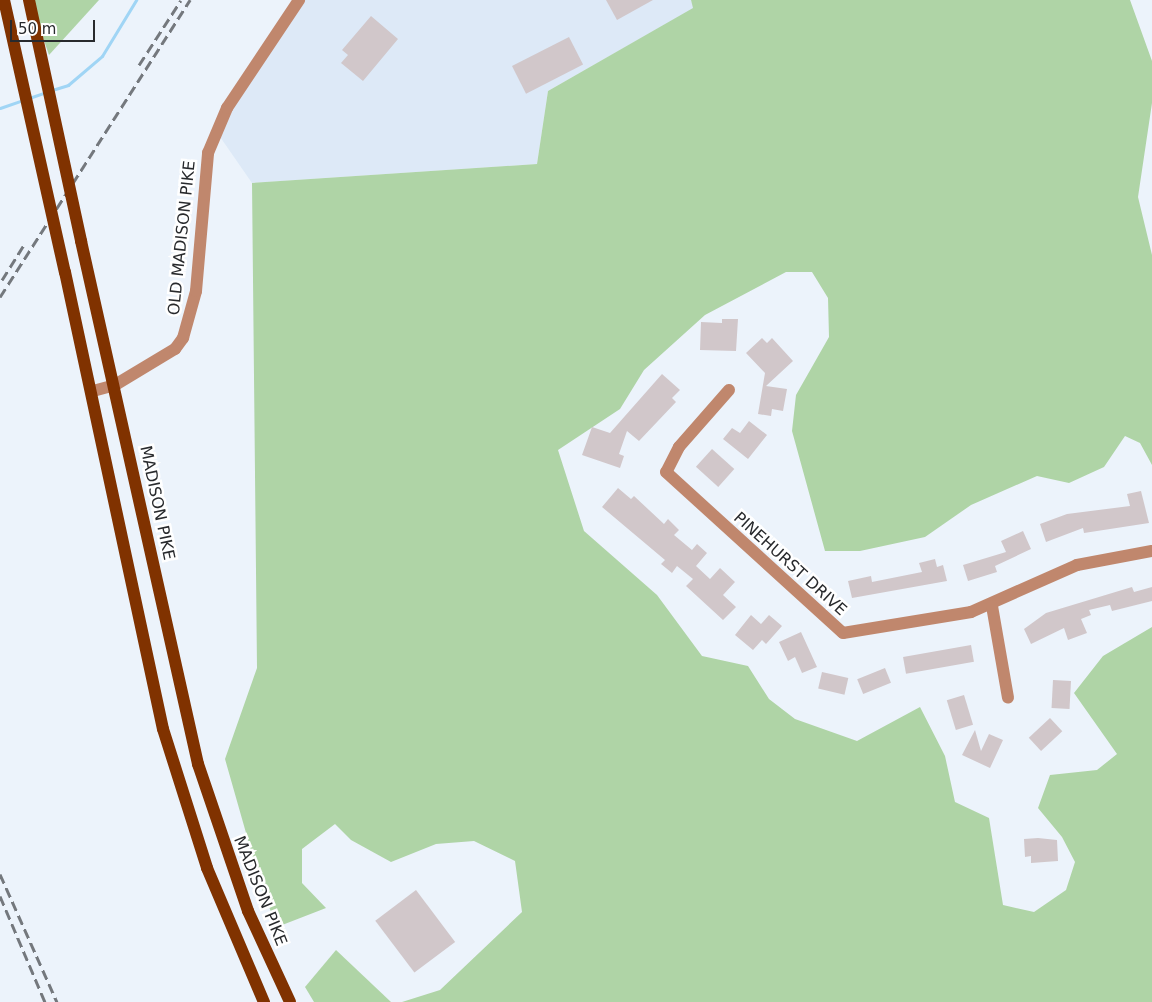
<!DOCTYPE html>
<style>
body{margin:0}
#map{position:relative;width:1152px;height:1002px;overflow:hidden;background:#ecf3fb;font-family:"DejaVu Sans",sans-serif}
div>[style]{position:absolute}
[style*='--x']{left:calc(var(--x)*1px);top:calc(var(--y)*1px);width:calc(var(--w)*1px);rotate:calc(var(--a)*1deg)}
.built>*{inset:0;background:#dde9f7}
.green>*{inset:0;background:#afd4a6}
.stream>*{height:3px;margin:-1.5px;padding:0 1.5px;transform-origin:1.5px;border-radius:1.5px;background:#a0d5f5}
.building>*{inset:0;background:#d1c7ca;transform-origin:0 0}
.minor>*{height:12px;margin:-6px;padding:0 6px;transform-origin:6px;border-radius:6px;background:#c0876d}
.primary>*{height:12px;margin:-6px;padding:0 6px;transform-origin:6px;border-radius:6px;background:#803200}
.rail>*{height:3px;margin-top:-1.5px;transform-origin:0;background:repeating-linear-gradient(90deg,#74787d 0 10px,transparent 0 15px)}
.primary-bridge>*{height:12px;margin:-6px;padding:0 6px;transform-origin:6px;border-radius:6px;background:#803200}
span{translate:-50% -50%;white-space:nowrap;text-align:center;line-height:1.15;-webkit-text-stroke:5px #fff;paint-order:stroke}
.street-label{font-size:16px;color:#282a2d}
.scale{position:absolute;left:10px;top:20px;width:85px;height:22px;box-sizing:border-box;border:2px solid #282a2d;border-top:0;padding-left:6px;font-size:15px;line-height:18px;white-space:nowrap;color:#282a2d;-webkit-text-stroke:4px #fff;paint-order:stroke}
</style>
<div id="map">
<div class="built">
<i style="clip-path:polygon(299px 0,691px 0,694px 8px,548px 91px,537px 164px,252px 183px,216px 131px)"></i>
</div>
<div class="green">
<i style="clip-path:polygon(30px 0,99px 0,49px 55px)"></i>
<i style="clip-path:polygon(691px 0,1130px 0,1152px 61px,1152px 103px,1138px 197px,1152px 255px,1152px 465px,1140px 443px,1125px 436px,1104px 467px,1069px 483px,1037px 476px,971px 505px,925px 537px,860px 551px,825px 551px,792px 431px,796px 395px,829px 337px,828px 298px,812px 272px,786px 272px,705px 315px,644px 370px,620px 409px,558px 450px,584px 531px,657px 595px,702px 656px,748px 666px,769px 699px,795px 719px,857px 741px,920px 707px,945px 756px,955px 802px,989px 818px,1003px 905px,1034px 912px,1066px 890px,1075px 862px,1062px 837px,1038px 808px,1050px 775px,1097px 770px,1117px 754px,1074px 693px,1103px 656px,1152px 627px,1152px 1002px,402px 1002px,440px 990px,522px 912px,515px 861px,474px 841px,436px 844px,391px 862px,351px 840px,335px 824px,302px 849px,302px 883px,326px 908px,277px 927px,262px 889px,225px 759px,257px 668px,252px 183px,537px 164px,548px 91px,693px 8px)"></i>
<i style="clip-path:polygon(336px 950px,391px 1002px,314px 1002px,305px 987px)"></i>
</div>
<div class="stream">
<i style="--x:52;--y:90;--w:17;--a:-17"></i>
<i style="--x:68;--y:85;--w:45;--a:-40.5"></i>
<i style="--x:102;--y:56;--w:66;--a:-58.7"></i>
<i style="--x:29;--y:98;--w:18;--a:-19"></i>
<i style="--x:0;--y:108;--w:24;--a:-19"></i>
</div>
<div class="building">
<i style="clip-path:polygon(606px 0,653px 0,617px 20px)"></i>
<i style="clip-path:polygon(371px 16px,398px 39px,363px 81px,341px 63px,348px 55px,342px 50px)"></i>
<i style="left:569px;top:37px;width:31px;height:64px;rotate:63deg"></i>
<i style="clip-path:polygon(722px 319px,738px 319px,736px 351px,700px 350px,701px 322px,722px 323px)"></i>
<i style="clip-path:polygon(762px 338px,767px 343px,772px 338px,793px 361px,766px 386px,787px 389px,783px 411px,772px 409px,771px 416px,758px 414px,765px 373px,746px 353px)"></i>
<i style="clip-path:polygon(662px 374px,680px 390px,672px 398px,676px 402px,639px 441px,627px 431px,619px 454px,624px 456px,620px 468px,582px 455px,592px 427px,610px 433px)"></i>
<i style="clip-path:polygon(749px 421px,767px 435px,748px 459px,723px 439px,732px 428px,740px 433px)"></i>
<i style="left:712px;top:449px;width:30px;height:24px;rotate:42deg"></i>
<i style="clip-path:polygon(618px 488px,631px 499px,634px 496px,664px 524px,668px 519px,679px 530px,674px 535px,692px 550px,697px 544px,707px 553px,696px 566px,710px 579px,720px 568px,735px 582px,723px 595px,736px 607px,723px 620px,686px 586px,693px 579px,677px 566px,672px 573px,661px 564px,665px 560px,602px 507px)"></i>
<i style="clip-path:polygon(1141px 491px,1149px 523px,1084px 533px,1083px 528px,1046px 542px,1040px 524px,1067px 514px,1130px 506px,1127px 494px)"></i>
<i style="clip-path:polygon(1023px 531px,1031px 549px,995px 566px,997px 572px,968px 581px,963px 565px,1006px 552px,1001px 541px)"></i>
<i style="clip-path:polygon(935px 559px,937px 567px,943px 565px,947px 581px,852px 598px,848px 581px,871px 576px,872px 582px,922px 572px,919px 563px)"></i>
<i style="clip-path:polygon(1132px 587px,1134px 592px,1152px 587px,1152px 601px,1112px 611px,1110px 605px,1089px 610px,1091px 615px,1081px 619px,1087px 633px,1068px 640px,1064px 628px,1031px 644px,1024px 629px,1046px 613px)"></i>
<i style="clip-path:polygon(751px 615px,761px 624px,769px 615px,782px 626px,766px 644px,762px 640px,753px 650px,735px 635px)"></i>
<i style="clip-path:polygon(801px 632px,817px 667px,802px 673px,795px 657px,788px 661px,779px 642px)"></i>
<i style="left:971px;top:645px;width:17px;height:69px;rotate:80deg"></i>
<i style="left:885px;top:668px;width:16px;height:30px;rotate:68deg"></i>
<i style="left:822px;top:672px;width:27px;height:17px;rotate:13deg"></i>
<i style="left:1053px;top:680px;width:18px;height:28px;rotate:3deg"></i>
<i style="left:964px;top:695px;width:31px;height:18px;rotate:73deg"></i>
<i style="left:1050px;top:718px;width:18px;height:29px;rotate:47deg"></i>
<i style="clip-path:polygon(975px 730px,981px 751px,989px 734px,1003px 740px,990px 768px,962px 755px)"></i>
<i style="clip-path:polygon(1038px 838px,1057px 840px,1058px 861px,1031px 863px,1031px 856px,1025px 857px,1024px 839px)"></i>
<i style="left:416px;top:890px;width:65px;height:51px;rotate:53deg"></i>
</div>
<div class="minor">
<i style="--x:729;--y:390;--w:76;--a:131.3"></i>
<i style="--x:679;--y:447;--w:28;--a:117"></i>
<i style="--x:666;--y:472;--w:239;--a:42.3"></i>
<i style="--x:843;--y:633;--w:130;--a:-9.3"></i>
<i style="--x:971;--y:612;--w:116;--a:-23.9"></i>
<i style="--x:1077;--y:565;--w:76;--a:-10.6"></i>
<i style="--x:93;--y:391;--w:23;--a:-15"></i>
<i style="--x:115;--y:385;--w:70;--a:-31"></i>
<i style="--x:175;--y:349;--w:14;--a:-54"></i>
<i style="--x:183;--y:338;--w:49;--a:-74.5"></i>
<i style="--x:196;--y:291;--w:139;--a:-85"></i>
<i style="--x:208;--y:153;--w:49;--a:-67.1"></i>
<i style="--x:227;--y:108;--w:130;--a:-56.3"></i>
<i style="--x:992;--y:606;--w:93;--a:80.1"></i>
</div>
<div class="primary">
<i style="--x:81;--y:241;--w:536;--a:77.39"></i>
<i style="--x:198;--y:764;--w:155;--a:71.2"></i>
<i style="--x:248;--y:911;--w:100;--a:65.2"></i>
<i style="--x:65;--y:272;--w:467;--a:77.9"></i>
<i style="--x:163;--y:729;--w:146;--a:72.4"></i>
<i style="--x:207;--y:868;--w:146;--a:67"></i>
</div>
<div class="rail">
<i style="--x:139;--y:65;--w:77;--a:-57.1"></i>
<i style="--x:2;--y:280;--w:40;--a:-58"></i>
<i style="--x:0;--y:297;--w:353;--a:-57.4"></i>
<i style="--x:0;--y:874;--w:140;--a:66"></i>
<i style="--x:0;--y:896;--w:115;--a:67"></i>
</div>
<div class="primary-bridge">
<i style="--x:4;--y:0;--w:279;--a:77.4"></i>
<i style="--x:29;--y:0;--w:247;--a:77.8"></i>
</div>
<div class="street-label">
<span style="left:182px;top:238px;rotate:-84deg">OLD MADISON PIKE</span>
<span style="left:157px;top:503px;rotate:78deg">MADISON PIKE</span>
<span style="left:790px;top:564px;rotate:42deg">PINEHURST DRIVE</span>
<span style="left:260px;top:891px;rotate:68deg">MADISON PIKE</span>
</div>
<div class="scale">50 m</div>
</div>
